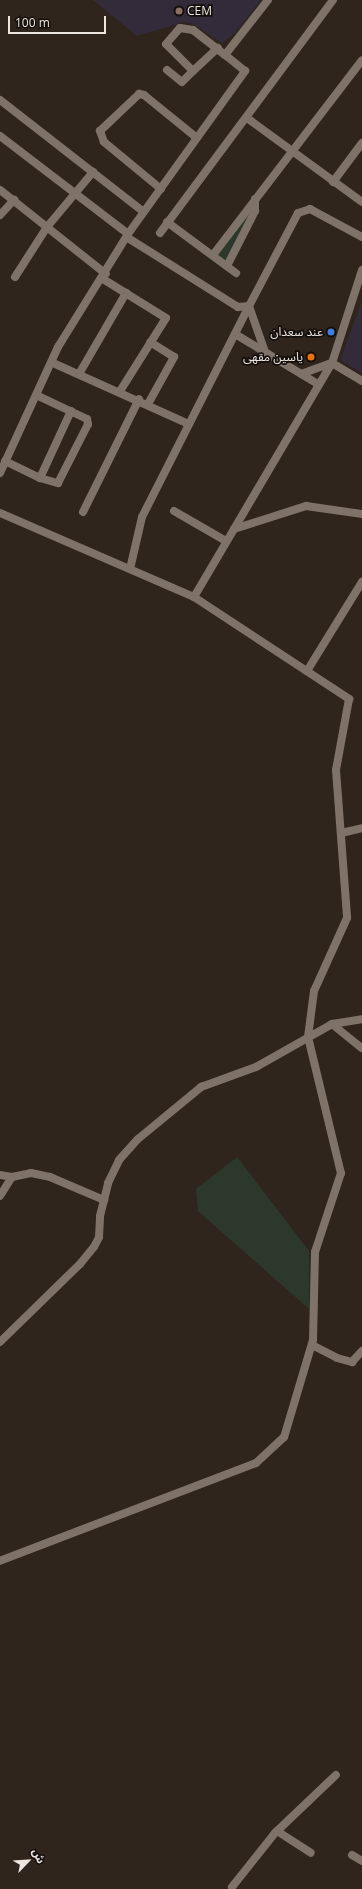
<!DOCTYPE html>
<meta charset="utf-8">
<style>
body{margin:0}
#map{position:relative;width:362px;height:1889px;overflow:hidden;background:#2f251d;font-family:"Open Sans","Noto Sans Arabic",sans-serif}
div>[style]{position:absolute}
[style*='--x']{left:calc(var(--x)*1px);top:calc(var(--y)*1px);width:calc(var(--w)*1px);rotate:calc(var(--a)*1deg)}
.education>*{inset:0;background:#332a3a}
.green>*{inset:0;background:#2c392a}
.minor>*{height:8px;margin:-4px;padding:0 4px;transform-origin:4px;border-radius:4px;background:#7f7269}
.dots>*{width:11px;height:11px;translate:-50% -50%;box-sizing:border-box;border:2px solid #140f0c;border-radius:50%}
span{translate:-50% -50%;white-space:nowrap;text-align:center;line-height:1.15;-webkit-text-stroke:3.5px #140f0c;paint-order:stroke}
.poi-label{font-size:12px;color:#ece5e0}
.left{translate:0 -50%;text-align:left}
.right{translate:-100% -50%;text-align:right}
.north{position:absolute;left:8px;top:1841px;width:40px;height:40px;-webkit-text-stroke:3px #140f0c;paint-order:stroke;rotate:65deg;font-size:11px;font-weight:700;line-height:16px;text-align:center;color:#ece5e0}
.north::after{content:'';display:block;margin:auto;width:14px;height:18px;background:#ece5e0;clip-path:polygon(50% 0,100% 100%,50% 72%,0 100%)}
.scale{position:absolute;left:8px;top:16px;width:98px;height:18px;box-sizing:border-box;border:2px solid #ece5e0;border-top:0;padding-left:5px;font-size:12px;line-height:14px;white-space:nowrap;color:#ece5e0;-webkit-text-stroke:3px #140f0c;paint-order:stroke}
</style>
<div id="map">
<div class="education">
<i style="clip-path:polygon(93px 0,261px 0,234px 34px,222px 43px,193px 24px,184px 22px,137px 36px)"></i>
<i style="clip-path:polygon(362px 301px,362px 373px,340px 360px)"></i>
</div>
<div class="green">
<i style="clip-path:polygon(252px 209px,229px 264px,217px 254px)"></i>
<i style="clip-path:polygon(237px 1157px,309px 1251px,309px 1309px,198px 1211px,196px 1189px)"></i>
</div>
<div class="minor">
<i style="--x:167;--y:70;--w:19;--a:39"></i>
<i style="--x:182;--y:82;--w:16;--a:-45"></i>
<i style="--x:193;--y:71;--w:38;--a:-135"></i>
<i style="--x:166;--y:44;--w:21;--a:-49"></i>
<i style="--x:180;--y:28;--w:13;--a:9"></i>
<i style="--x:193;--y:30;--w:41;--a:38"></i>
<i style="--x:193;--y:71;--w:34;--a:-43"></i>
<i style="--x:0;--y:100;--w:182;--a:37.9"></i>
<i style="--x:247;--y:118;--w:142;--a:36.1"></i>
<i style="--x:0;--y:136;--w:161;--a:37.4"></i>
<i style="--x:333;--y:182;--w:49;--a:-53.4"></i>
<i style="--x:161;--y:189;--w:74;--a:-140.5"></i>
<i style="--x:104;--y:142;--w:12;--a:-110"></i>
<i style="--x:100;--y:131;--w:54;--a:-43.5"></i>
<i style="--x:139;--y:94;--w:5;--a:11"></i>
<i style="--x:144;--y:95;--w:68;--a:39.1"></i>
<i style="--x:0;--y:190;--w:135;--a:38.4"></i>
<i style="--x:0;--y:215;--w:21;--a:-47"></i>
<i style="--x:167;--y:222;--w:86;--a:36.5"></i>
<i style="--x:160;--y:233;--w:290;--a:-53.4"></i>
<i style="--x:128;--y:238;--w:130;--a:32.1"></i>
<i style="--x:238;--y:307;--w:11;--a:-5"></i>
<i style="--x:249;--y:306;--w:105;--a:-62.2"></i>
<i style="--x:298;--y:213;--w:13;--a:-18"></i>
<i style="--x:310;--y:209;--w:59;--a:28.3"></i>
<i style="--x:213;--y:255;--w:245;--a:-52.6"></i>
<i style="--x:227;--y:266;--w:62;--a:-63"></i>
<i style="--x:255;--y:211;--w:12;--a:-90"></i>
<i style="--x:15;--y:277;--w:59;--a:-57.4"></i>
<i style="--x:47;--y:227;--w:72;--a:-50.1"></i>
<i style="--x:103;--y:279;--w:74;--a:31.8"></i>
<i style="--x:166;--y:318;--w:86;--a:122.2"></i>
<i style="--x:249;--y:306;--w:49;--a:70.8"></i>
<i style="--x:235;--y:334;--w:97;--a:31.1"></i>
<i style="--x:53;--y:363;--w:149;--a:24.2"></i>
<i style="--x:79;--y:374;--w:94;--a:-59.9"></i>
<i style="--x:301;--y:374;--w:33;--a:-20"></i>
<i style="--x:332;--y:363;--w:35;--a:31"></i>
<i style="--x:148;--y:404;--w:54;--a:-61"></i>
<i style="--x:174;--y:357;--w:28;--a:-148"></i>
<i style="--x:5;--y:461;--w:39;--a:26"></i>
<i style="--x:40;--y:478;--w:19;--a:16"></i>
<i style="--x:58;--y:483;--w:66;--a:-63"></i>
<i style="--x:88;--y:424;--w:5;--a:-101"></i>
<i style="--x:87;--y:419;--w:56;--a:-154.8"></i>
<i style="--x:0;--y:473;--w:139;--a:-65.3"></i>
<i style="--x:58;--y:347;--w:133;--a:-58.2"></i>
<i style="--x:128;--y:234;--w:201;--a:-54.3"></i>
<i style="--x:245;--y:71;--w:26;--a:-141"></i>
<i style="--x:225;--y:55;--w:70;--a:-52"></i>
<i style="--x:40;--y:478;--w:74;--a:-65.2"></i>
<i style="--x:174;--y:511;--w:60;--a:30"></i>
<i style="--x:83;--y:512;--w:126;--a:-63.6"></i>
<i style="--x:0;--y:513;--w:211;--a:23.4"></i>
<i style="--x:194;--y:597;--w:186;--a:33.3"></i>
<i style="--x:349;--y:699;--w:72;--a:100.4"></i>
<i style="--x:336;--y:770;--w:148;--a:85.7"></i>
<i style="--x:347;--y:918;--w:80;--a:114.3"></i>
<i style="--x:314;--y:991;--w:46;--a:97.4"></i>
<i style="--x:308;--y:1037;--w:140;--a:76.4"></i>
<i style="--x:341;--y:1173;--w:83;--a:108.2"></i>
<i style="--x:315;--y:1252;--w:88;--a:91.3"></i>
<i style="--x:313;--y:1340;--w:101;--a:106.6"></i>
<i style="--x:284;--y:1437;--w:38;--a:137"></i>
<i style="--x:256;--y:1463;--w:274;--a:159.1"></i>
<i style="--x:234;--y:529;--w:76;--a:-17.7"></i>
<i style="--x:306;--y:506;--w:57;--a:8.1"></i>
<i style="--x:130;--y:569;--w:53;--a:-77"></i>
<i style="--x:142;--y:517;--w:237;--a:-63.1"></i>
<i style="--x:194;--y:597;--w:272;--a:-59.5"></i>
<i style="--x:332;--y:363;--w:98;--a:-72.1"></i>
<i style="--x:307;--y:671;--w:105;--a:-58.3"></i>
<i style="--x:341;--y:833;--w:22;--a:-13"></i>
<i style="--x:332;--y:1024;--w:38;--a:39"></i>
<i style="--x:0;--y:1175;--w:12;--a:9"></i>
<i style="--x:12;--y:1177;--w:19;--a:-12"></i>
<i style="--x:31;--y:1173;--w:19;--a:12"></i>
<i style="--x:50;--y:1177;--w:59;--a:23.1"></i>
<i style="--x:0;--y:1196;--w:22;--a:-58"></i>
<i style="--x:0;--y:1342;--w:112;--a:-44.3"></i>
<i style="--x:80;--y:1264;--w:22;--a:-51"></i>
<i style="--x:94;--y:1247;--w:11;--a:-63"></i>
<i style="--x:99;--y:1237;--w:21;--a:-87"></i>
<i style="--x:100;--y:1216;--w:34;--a:-76"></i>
<i style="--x:108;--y:1183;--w:25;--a:-64"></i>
<i style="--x:119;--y:1160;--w:28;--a:-48"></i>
<i style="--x:138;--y:1139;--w:82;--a:-39.5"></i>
<i style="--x:201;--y:1087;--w:59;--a:-20"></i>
<i style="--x:256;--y:1067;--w:87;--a:-29.5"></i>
<i style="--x:332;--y:1024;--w:30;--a:-9"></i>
<i style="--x:312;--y:1345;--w:28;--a:27"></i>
<i style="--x:337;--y:1358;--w:16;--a:15"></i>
<i style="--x:352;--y:1362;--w:15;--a:-48"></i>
<i style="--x:277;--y:1831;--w:40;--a:32.9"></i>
<i style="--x:352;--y:1855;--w:12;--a:31"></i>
<i style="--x:232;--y:1887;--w:69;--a:-51.5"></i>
<i style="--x:275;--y:1833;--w:84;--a:-43.6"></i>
</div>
<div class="dots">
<i style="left:179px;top:11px;background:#8d6e63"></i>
<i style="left:331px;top:332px;background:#3f7fe0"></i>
<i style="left:311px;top:357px;background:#e8710a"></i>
</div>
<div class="poi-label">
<span class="left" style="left:187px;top:11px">CEM</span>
<span class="right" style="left:323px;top:332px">عند سعدان</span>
<span class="right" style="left:303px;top:357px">ياسين مقهى</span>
</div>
<div class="north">ش</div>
<div class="scale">100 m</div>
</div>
